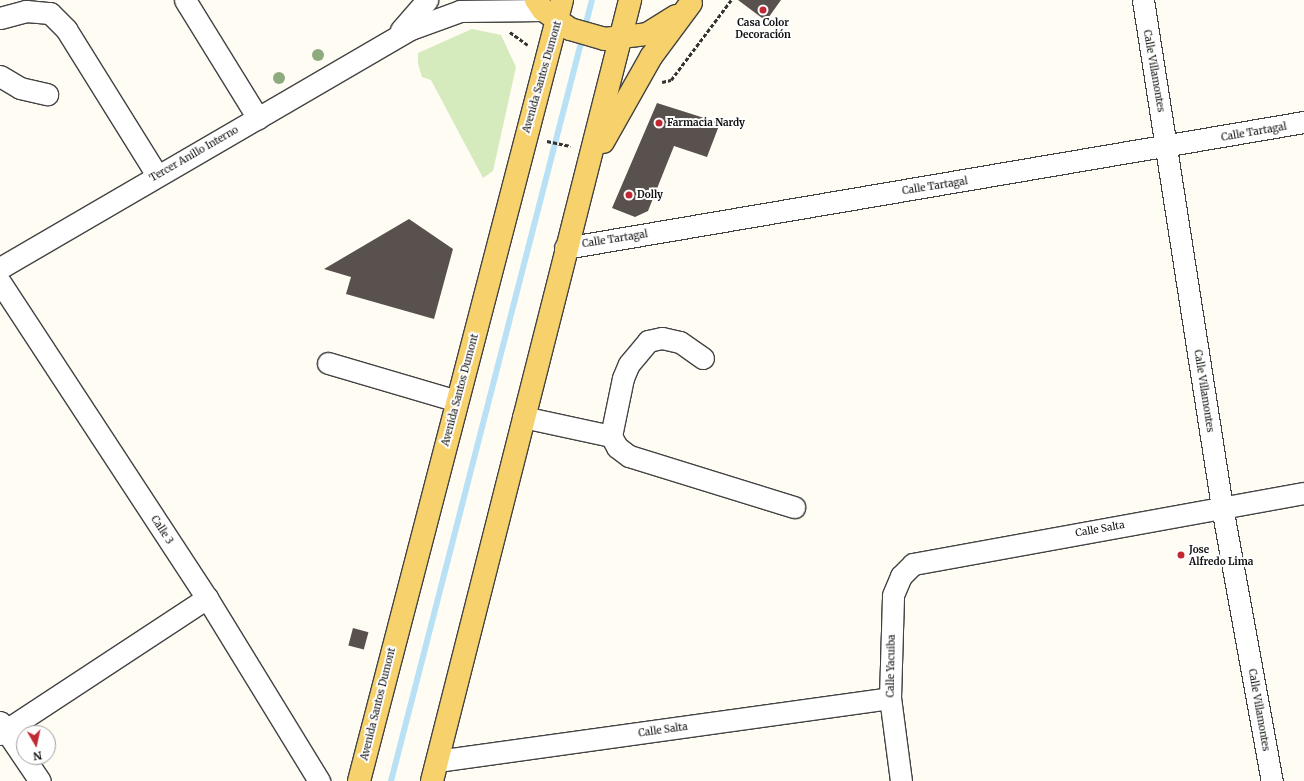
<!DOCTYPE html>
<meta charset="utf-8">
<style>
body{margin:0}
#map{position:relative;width:1304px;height:781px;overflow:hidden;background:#fffcf4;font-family:Merriweather,serif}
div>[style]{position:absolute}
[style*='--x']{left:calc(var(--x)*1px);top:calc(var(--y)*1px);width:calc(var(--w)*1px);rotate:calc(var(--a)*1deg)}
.green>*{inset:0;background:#d5eabd}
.stream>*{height:6px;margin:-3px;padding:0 3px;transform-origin:3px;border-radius:3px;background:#b9e1f6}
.building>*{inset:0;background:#59514d;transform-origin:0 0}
.path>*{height:2.5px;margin-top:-1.25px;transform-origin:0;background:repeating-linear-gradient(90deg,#323232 0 4px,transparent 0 6px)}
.roads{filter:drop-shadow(1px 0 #434343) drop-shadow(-1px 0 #434343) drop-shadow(0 1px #434343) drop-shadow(0 -1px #434343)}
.minor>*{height:21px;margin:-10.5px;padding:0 10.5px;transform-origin:10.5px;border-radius:10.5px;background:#fff}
.major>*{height:22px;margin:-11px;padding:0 11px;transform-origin:11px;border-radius:11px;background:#f7d16b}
.trees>*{width:12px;height:12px;margin:-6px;border-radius:50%;background:#8eab7f}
.dots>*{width:11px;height:11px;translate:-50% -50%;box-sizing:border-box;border:2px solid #fff;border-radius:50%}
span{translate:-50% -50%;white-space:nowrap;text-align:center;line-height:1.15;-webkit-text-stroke:4px #fff;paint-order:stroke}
.poi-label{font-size:10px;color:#101010;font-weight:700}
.left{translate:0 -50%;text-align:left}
.street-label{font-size:10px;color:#101010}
.north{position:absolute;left:16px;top:725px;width:40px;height:40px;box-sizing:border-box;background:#fff;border:1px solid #9f9f9f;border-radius:50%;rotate:171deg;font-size:11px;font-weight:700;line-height:16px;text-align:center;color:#101010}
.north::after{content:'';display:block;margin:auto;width:14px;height:18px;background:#c12833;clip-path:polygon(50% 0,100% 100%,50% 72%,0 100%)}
</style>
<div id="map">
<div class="green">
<i style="clip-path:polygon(472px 29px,501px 35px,516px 67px,493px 171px,483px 178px,431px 80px,422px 77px,418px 64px,418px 53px)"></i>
</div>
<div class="stream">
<i style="--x:391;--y:781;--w:806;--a:-75.57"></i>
</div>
<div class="building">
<i style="clip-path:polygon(738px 0,781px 0,766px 21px)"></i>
<i style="clip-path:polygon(657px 103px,720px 123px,707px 157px,674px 146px,648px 211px,635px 217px,612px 208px)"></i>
<i style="clip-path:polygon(409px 219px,453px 249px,434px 319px,346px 294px,351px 277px,324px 269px)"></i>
<i style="left:353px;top:628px;width:16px;height:18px;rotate:15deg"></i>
</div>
<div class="path">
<i style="--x:510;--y:32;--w:22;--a:36"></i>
<i style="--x:662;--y:82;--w:9;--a:-13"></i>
<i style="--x:671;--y:80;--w:100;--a:-53.1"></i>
<i style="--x:547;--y:141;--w:24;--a:12"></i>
</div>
<div class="roads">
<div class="minor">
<i style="--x:185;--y:0;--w:139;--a:58.3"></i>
<i style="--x:1143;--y:0;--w:513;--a:81.14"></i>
<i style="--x:1222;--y:507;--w:279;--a:79.7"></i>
<i style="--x:0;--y:18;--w:27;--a:-15"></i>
<i style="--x:26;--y:11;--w:24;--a:5"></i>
<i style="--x:50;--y:13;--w:23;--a:45"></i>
<i style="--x:66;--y:29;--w:172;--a:58.1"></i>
<i style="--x:401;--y:30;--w:40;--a:-49"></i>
<i style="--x:0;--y:76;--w:23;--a:31"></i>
<i style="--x:20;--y:88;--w:28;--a:13"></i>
<i style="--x:565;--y:248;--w:750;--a:-9.68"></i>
<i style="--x:0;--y:268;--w:475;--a:-30.2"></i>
<i style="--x:411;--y:29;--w:52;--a:-20.2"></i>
<i style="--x:460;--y:11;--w:83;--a:-0.7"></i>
<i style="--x:0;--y:282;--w:378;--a:56.8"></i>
<i style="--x:207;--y:598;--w:215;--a:58.5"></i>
<i style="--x:328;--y:363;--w:134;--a:16.4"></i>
<i style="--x:523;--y:417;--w:90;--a:12.2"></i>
<i style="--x:611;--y:436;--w:59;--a:-78.3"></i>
<i style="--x:623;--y:378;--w:15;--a:-67"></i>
<i style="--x:629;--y:364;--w:30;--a:-50"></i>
<i style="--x:648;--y:341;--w:14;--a:-12"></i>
<i style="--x:662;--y:338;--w:18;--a:13"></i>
<i style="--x:680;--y:342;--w:28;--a:35"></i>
<i style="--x:611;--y:436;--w:13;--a:61"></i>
<i style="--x:617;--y:447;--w:15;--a:37"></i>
<i style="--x:629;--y:456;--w:173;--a:17.2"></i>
<i style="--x:0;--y:722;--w:71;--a:55.9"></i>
<i style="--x:0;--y:734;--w:248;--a:-33.3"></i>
<i style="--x:437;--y:761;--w:457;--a:-7.9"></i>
<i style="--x:901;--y:781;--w:84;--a:-97.5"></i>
<i style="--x:890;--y:698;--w:103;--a:-88.3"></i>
<i style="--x:893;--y:595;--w:21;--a:-67"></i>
<i style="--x:901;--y:576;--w:17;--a:-45"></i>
<i style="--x:913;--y:564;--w:397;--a:-10.3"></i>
</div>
<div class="major">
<i style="--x:536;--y:0;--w:12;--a:55"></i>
<i style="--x:543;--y:10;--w:33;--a:35"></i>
<i style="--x:570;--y:29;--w:35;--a:16"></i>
<i style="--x:604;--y:39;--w:43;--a:-6.6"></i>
<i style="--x:647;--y:34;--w:34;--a:-32"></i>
<i style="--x:603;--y:142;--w:98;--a:-60.5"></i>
<i style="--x:651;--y:57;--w:67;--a:-53.5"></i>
<i style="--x:359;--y:781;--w:807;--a:-75.43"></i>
<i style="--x:432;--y:781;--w:806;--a:-75.77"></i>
</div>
</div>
<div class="trees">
<i style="left:318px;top:55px"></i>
<i style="left:279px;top:78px"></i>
</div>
<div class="dots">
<i style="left:763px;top:10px;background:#c12833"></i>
<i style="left:659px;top:123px;background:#c12833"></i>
<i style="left:629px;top:195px;background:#c12833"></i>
<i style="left:1181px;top:555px;background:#c12833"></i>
</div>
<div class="poi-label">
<span style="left:763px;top:28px">Casa Color<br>Decoración</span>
<span class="left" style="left:667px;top:123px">Farmacia Nardy</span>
<span class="left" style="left:637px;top:195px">Dolly</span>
<span class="left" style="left:1189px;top:555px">Jose<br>Alfredo Lima</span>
</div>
<div class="street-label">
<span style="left:1154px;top:71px;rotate:80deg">Calle Villamontes</span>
<span style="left:542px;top:77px;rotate:-74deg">Avenida Santos Dumont</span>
<span style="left:1254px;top:132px;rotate:-10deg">Calle Tartagal</span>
<span style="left:194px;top:154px;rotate:-30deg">Tercer Anillo Interno</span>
<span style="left:935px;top:186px;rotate:-9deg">Calle Tartagal</span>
<span style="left:615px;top:239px;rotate:-9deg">Calle Tartagal</span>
<span style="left:460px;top:390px;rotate:-75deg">Avenida Santos Dumont</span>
<span style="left:1204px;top:391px;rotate:81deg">Calle Villamontes</span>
<span style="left:1100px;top:529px;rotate:-10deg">Calle Salta</span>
<span style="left:162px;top:530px;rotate:57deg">Calle 3</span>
<span style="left:891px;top:666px;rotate:-89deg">Calle Yacuiba</span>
<span style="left:378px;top:704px;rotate:-76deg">Avenida Santos Dumont</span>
<span style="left:1259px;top:710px;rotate:80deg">Calle Villamontes</span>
<span style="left:663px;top:730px;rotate:-8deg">Calle Salta</span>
</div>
<div class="north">N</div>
</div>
